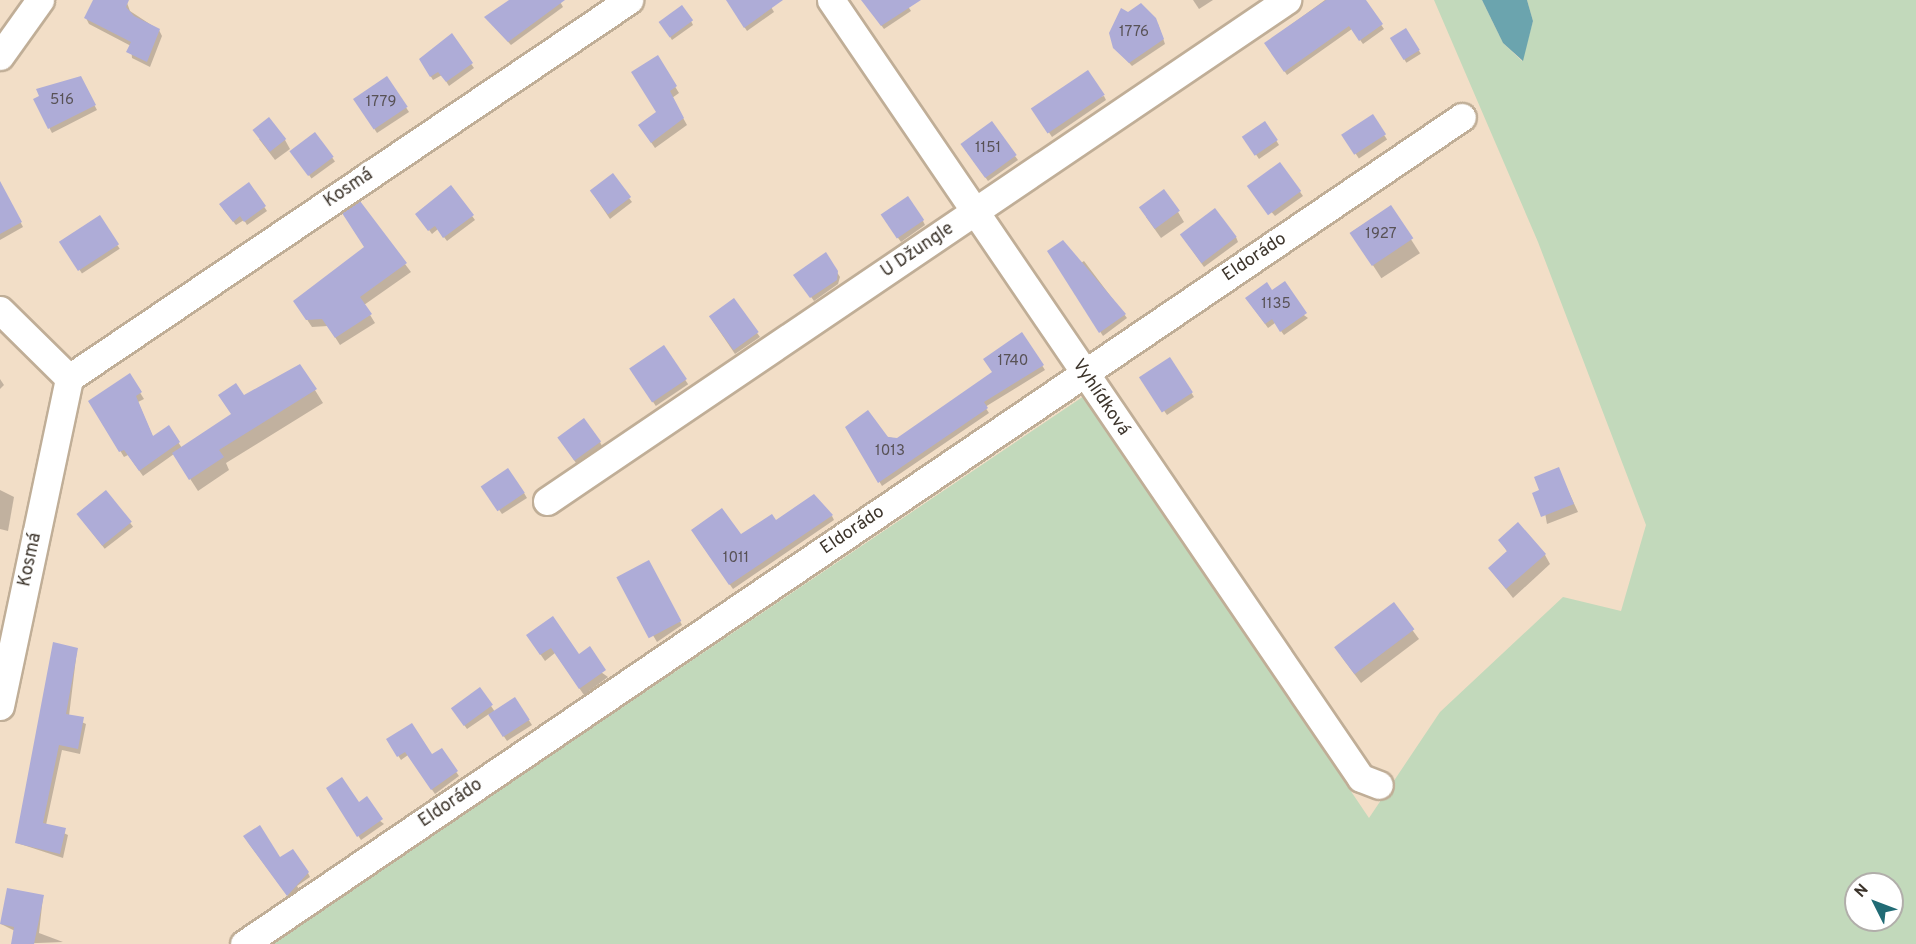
<!DOCTYPE html>
<meta charset="utf-8">
<style>
body{margin:0}
#map{position:relative;width:1916px;height:944px;overflow:hidden;background:#f2dec7;font-family:Overpass,sans-serif}
div>[style]{position:absolute}
[style*='--x']{left:calc(var(--x)*1px);top:calc(var(--y)*1px);width:calc(var(--w)*1px);rotate:calc(var(--a)*1deg)}
.green>*{inset:0;background:#c2d9bb}
.water>*{inset:0;background:#6ba4ae}
.shadow>*{inset:0;background:#0003;transform-origin:0 0}
.building>*{inset:0;background:#aeacd7;transform-origin:0 0}
.roads{filter:drop-shadow(2px 0 #c0ae97) drop-shadow(-2px 0 #c0ae97) drop-shadow(0 2px #c0ae97) drop-shadow(0 -2px #c0ae97)}
.minor>*{height:27px;margin:-13.5px;padding:0 13.5px;transform-origin:13.5px;border-radius:13.5px;background:#fff}
span{translate:-50% -50%;white-space:nowrap;text-align:center;line-height:1.15;-webkit-text-stroke:6px #fff;paint-order:stroke}
.number-label{font-size:15px;color:#585256}
.number-label span{-webkit-text-stroke-width:0}
.street-label{font-size:18px;color:#3c342b}
.north{position:absolute;left:1844px;top:872px;width:60px;height:60px;box-sizing:border-box;background:#fff;border:2px solid #b1aeaa;border-radius:50%;rotate:312deg;font-size:16px;font-weight:700;line-height:24px;text-align:center;color:#3c342b}
.north::after{content:'';display:block;margin:auto;width:21px;height:27px;background:#216b75;clip-path:polygon(50% 0,100% 100%,50% 72%,0 100%)}
</style>
<div id="map">
<div class="green">
<i style="clip-path:polygon(evenodd,1434px 0,1482px 0,1503px 43px,1522px 61px,1533px 21px,1527px 0,1916px 0,1916px 944px,271px 944px,1084px 396px,1369px 818px,1440px 712px,1563px 597px,1621px 611px,1646px 525px,1538px 242px,1434px 0,1856px 884px,1892px 884px,1892px 920px,1856px 920px,1856px 884px)"></i>
</div>
<div class="water">
<i style="clip-path:polygon(1482px 0,1527px 0,1533px 21px,1523px 61px,1503px 43px)"></i>
</div>
<div class="shadow">
<i style="clip-path:polygon(95px 0,126px 0,130px 11px,159px 30px,162px 36px,150px 67px,132px 58px,131px 46px,89px 24px,86px 18px)"></i>
<i style="clip-path:polygon(512px 0,559px 0,563px 7px,511px 45px,489px 21px)"></i>
<i style="clip-path:polygon(727px 0,767px 0,774px 12px,747px 31px)"></i>
<i style="clip-path:polygon(862px 0,904px 0,911px 11px,884px 29px)"></i>
<i style="clip-path:polygon(1193px 0,1213px 0,1199px 9px)"></i>
<i style="clip-path:polygon(1325px 0,1364px 0,1384px 29px,1363px 44px,1352px 29px,1287px 75px,1266px 43px)"></i>
<i style="clip-path:polygon(660px 21px,691px 21px,693px 25px,672px 40px)"></i>
<i style="clip-path:polygon(1158px 24px,1165px 44px,1132px 66px,1114px 47px)"></i>
<i style="left:1406px;top:30px;width:28px;height:17px;rotate:58deg"></i>
<i style="clip-path:polygon(451px 35px,474px 68px,449px 86px,442px 75px,433px 80px,420px 59px)"></i>
<i style="clip-path:polygon(657px 57px,679px 93px,672px 98px,687px 125px,655px 148px,644px 132px,658px 113px)"></i>
<i style="clip-path:polygon(80px 78px,97px 110px,52px 133px,35px 100px,41px 97px,38px 90px)"></i>
<i style="clip-path:polygon(387px 78px,409px 112px,377px 133px,358px 104px)"></i>
<i style="clip-path:polygon(1104px 96px,1106px 100px,1052px 137px,1034px 110px)"></i>
<i style="left:1372px;top:117px;width:27px;height:34px;rotate:56deg"></i>
<i style="clip-path:polygon(1265px 123px,1279px 145px,1259px 159px,1247px 141px)"></i>
<i style="left:315px;top:134px;width:34px;height:29px;rotate:54deg"></i>
<i style="clip-path:polygon(259px 139px,285px 140px,290px 149px,275px 160px)"></i>
<i style="clip-path:polygon(964px 148px,1015px 156px,1018px 160px,988px 181px)"></i>
<i style="clip-path:polygon(1280px 164px,1303px 196px,1275px 216px,1252px 190px)"></i>
<i style="clip-path:polygon(612px 175px,632px 202px,610px 219px,593px 194px)"></i>
<i style="clip-path:polygon(0 183px,23px 227px,0 240px)"></i>
<i style="clip-path:polygon(249px 184px,267px 211px,247px 225px,244px 220px,236px 225px,223px 209px)"></i>
<i style="clip-path:polygon(451px 187px,475px 220px,447px 241px,438px 229px,432px 234px,420px 218px)"></i>
<i style="clip-path:polygon(359px 203px,411px 272px,364px 305px,375px 323px,340px 345px,328px 326px,312px 327px,300px 309px,366px 248px)"></i>
<i style="left:1390px;top:207px;width:55px;height:46px;rotate:57deg"></i>
<i style="clip-path:polygon(1178px 212px,1184px 222px,1161px 238px,1146px 217px)"></i>
<i style="left:99px;top:217px;width:38px;height:45px;rotate:57deg"></i>
<i style="clip-path:polygon(885px 220px,923px 221px,925px 225px,901px 242px)"></i>
<i style="clip-path:polygon(1182px 236px,1236px 237px,1238px 242px,1204px 267px)"></i>
<i style="clip-path:polygon(1049px 252px,1078px 265px,1084px 261px,1127px 318px,1103px 336px)"></i>
<i style="clip-path:polygon(825px 254px,840px 277px,838px 284px,814px 301px,798px 279px)"></i>
<i style="clip-path:polygon(1272px 292px,1308px 318px,1284px 335px,1275px 323px,1268px 328px,1249px 302px)"></i>
<i style="clip-path:polygon(733px 300px,760px 337px,735px 354px,712px 320px)"></i>
<i style="clip-path:polygon(1022px 334px,1045px 370px,985px 407px,989px 413px,882px 486px,847px 427px,897px 439px,994px 373px)"></i>
<i style="left:663px;top:347px;width:45px;height:39px;rotate:56deg"></i>
<i style="clip-path:polygon(1170px 359px,1194px 397px,1167px 415px,1144px 382px)"></i>
<i style="clip-path:polygon(300px 366px,323px 403px,226px 463px,229px 470px,198px 491px,174px 454px,143px 476px,128px 455px,124px 457px,90px 401px,129px 375px,144px 399px,138px 402px,153px 437px,168px 427px,182px 448px,232px 415px,243px 397px)"></i>
<i style="clip-path:polygon(0 379px,4px 385px,0 389px)"></i>
<i style="clip-path:polygon(562px 442px,600px 442px,602px 446px,576px 463px)"></i>
<i style="clip-path:polygon(1558px 469px,1578px 512px,1547px 524px,1541px 491px)"></i>
<i style="clip-path:polygon(0 490px,14px 497px,8px 531px,0 529px)"></i>
<i style="clip-path:polygon(486px 491px,524px 493px,527px 498px,502px 514px)"></i>
<i style="left:106px;top:492px;width:44px;height:36px;rotate:52deg"></i>
<i style="clip-path:polygon(832px 516px,834px 520px,733px 589px,695px 535px,740px 536px,776px 522px)"></i>
<i style="clip-path:polygon(1500px 540px,1545px 555px,1550px 564px,1513px 598px,1490px 569px,1508px 553px)"></i>
<i style="clip-path:polygon(649px 562px,682px 625px,657px 642px,620px 580px)"></i>
<i style="clip-path:polygon(1393px 604px,1419px 639px,1361px 683px,1341px 656px)"></i>
<i style="clip-path:polygon(532px 642px,578px 656px,608px 677px,584px 695px,555px 653px,545px 661px)"></i>
<i style="clip-path:polygon(77px 650px,69px 716px,86px 724px,80px 754px,62px 750px,46px 825px,68px 835px,63px 858px,17px 843px)"></i>
<i style="clip-path:polygon(480px 689px,495px 712px,515px 699px,532px 725px,507px 741px,489px 714px,467px 729px,455px 712px)"></i>
<i style="clip-path:polygon(388px 740px,432px 756px,441px 750px,459px 776px,435px 794px,408px 755px,401px 760px)"></i>
<i style="clip-path:polygon(328px 789px,359px 804px,384px 824px,361px 840px)"></i>
<i style="clip-path:polygon(247px 841px,308px 873px,310px 877px,297px 886px,301px 892px,290px 899px)"></i>
<i style="clip-path:polygon(43px 897px,39px 933px,63px 942px,12px 944px,15px 931px,1px 924px)"></i>
</div>
<div class="building">
<i style="clip-path:polygon(93px 0,129px 0,126px 7px,134px 16px,160px 29px,147px 62px,126px 52px,131px 42px,84px 18px)"></i>
<i style="clip-path:polygon(509px 0,565px 0,508px 42px,484px 17px)"></i>
<i style="clip-path:polygon(726px 0,783px 0,744px 28px)"></i>
<i style="clip-path:polygon(861px 0,921px 0,881px 26px)"></i>
<i style="clip-path:polygon(1326px 0,1366px 0,1383px 24px,1359px 41px,1349px 26px,1284px 72px,1264px 43px)"></i>
<i style="clip-path:polygon(1141px 3px,1156px 18px,1164px 39px,1129px 63px,1113px 48px,1109px 33px,1121px 8px,1128px 12px)"></i>
<i style="left:682px;top:5px;width:19px;height:29px;rotate:54deg"></i>
<i style="left:1406px;top:28px;width:26px;height:19px;rotate:58deg"></i>
<i style="clip-path:polygon(452px 33px,473px 63px,446px 82px,438px 72px,430px 77px,419px 59px)"></i>
<i style="clip-path:polygon(658px 55px,677px 86px,670px 91px,684px 118px,651px 143px,638px 125px,656px 112px,631px 72px)"></i>
<i style="left:1088px;top:70px;width:30px;height:69px;rotate:56deg"></i>
<i style="clip-path:polygon(81px 76px,96px 105px,48px 129px,33px 99px,39px 96px,36px 89px)"></i>
<i style="left:387px;top:76px;width:37px;height:41px;rotate:56deg"></i>
<i style="left:1373px;top:114px;width:24px;height:38px;rotate:57deg"></i>
<i style="left:269px;top:117px;width:28px;height:21px;rotate:52deg"></i>
<i style="left:992px;top:121px;width:42px;height:39px;rotate:54deg"></i>
<i style="left:1265px;top:121px;width:23px;height:28px;rotate:56deg"></i>
<i style="left:315px;top:132px;width:31px;height:32px;rotate:53deg"></i>
<i style="left:1280px;top:162px;width:36px;height:41px;rotate:54deg"></i>
<i style="left:613px;top:173px;width:30px;height:29px;rotate:53deg"></i>
<i style="clip-path:polygon(0 181px,22px 222px,0 234px)"></i>
<i style="clip-path:polygon(249px 182px,266px 206px,244px 222px,240px 216px,233px 222px,219px 204px)"></i>
<i style="clip-path:polygon(451px 185px,474px 215px,443px 238px,435px 226px,428px 231px,415px 214px)"></i>
<i style="left:1164px;top:189px;width:27px;height:31px;rotate:54deg"></i>
<i style="left:908px;top:196px;width:29px;height:33px;rotate:56deg"></i>
<i style="clip-path:polygon(360px 201px,407px 263px,360px 297px,372px 314px,335px 338px,322px 319px,306px 320px,293px 301px,364px 247px,342px 213px)"></i>
<i style="left:1391px;top:205px;width:40px;height:50px;rotate:56deg"></i>
<i style="left:1215px;top:208px;width:36px;height:44px;rotate:53deg"></i>
<i style="left:100px;top:215px;width:35px;height:49px;rotate:57deg"></i>
<i style="clip-path:polygon(1063px 240px,1126px 314px,1099px 333px,1047px 251px)"></i>
<i style="clip-path:polygon(826px 252px,838px 271px,837px 280px,810px 298px,793px 275px)"></i>
<i style="clip-path:polygon(1285px 281px,1307px 313px,1280px 332px,1272px 319px,1265px 324px,1245px 298px,1267px 282px,1272px 290px)"></i>
<i style="left:734px;top:298px;width:42px;height:31px;rotate:54deg"></i>
<i style="clip-path:polygon(1022px 332px,1044px 365px,984px 402px,988px 408px,878px 483px,845px 427px,868px 410px,888px 437px,897px 438px,992px 372px,983px 359px)"></i>
<i style="left:664px;top:345px;width:41px;height:42px;rotate:56deg"></i>
<i style="left:1170px;top:357px;width:42px;height:37px;rotate:57deg"></i>
<i style="clip-path:polygon(300px 364px,317px 389px,219px 450px,224px 457px,189px 480px,172px 453px,231px 414px,218px 395px,236px 383px,244px 395px)"></i>
<i style="clip-path:polygon(130px 373px,142px 392px,136px 396px,153px 436px,169px 425px,180px 442px,139px 471px,124px 450px,119px 452px,88px 401px)"></i>
<i style="left:584px;top:418px;width:29px;height:33px;rotate:54deg"></i>
<i style="clip-path:polygon(1559px 467px,1574px 504px,1541px 517px,1532px 493px,1539px 490px,1534px 477px)"></i>
<i style="left:508px;top:468px;width:30px;height:33px;rotate:56deg"></i>
<i style="left:106px;top:490px;width:41px;height:38px;rotate:51deg"></i>
<i style="clip-path:polygon(814px 494px,833px 515px,729px 585px,691px 530px,722px 508px,741px 534px,772px 514px,776px 520px)"></i>
<i style="clip-path:polygon(1518px 522px,1546px 554px,1506px 589px,1488px 568px,1507px 551px,1498px 540px)"></i>
<i style="left:649px;top:560px;width:69px;height:37px;rotate:62deg"></i>
<i style="left:1394px;top:602px;width:34px;height:75px;rotate:53deg"></i>
<i style="clip-path:polygon(553px 616px,579px 654px,590px 646px,606px 670px,579px 689px,551px 648px,540px 655px,526px 635px)"></i>
<i style="clip-path:polygon(53px 642px,78px 648px,66px 714px,84px 717px,78px 749px,59px 745px,43px 823px,66px 828px,60px 854px,15px 843px)"></i>
<i style="left:480px;top:687px;width:22px;height:36px;rotate:54deg"></i>
<i style="left:515px;top:697px;width:27px;height:32px;rotate:57deg"></i>
<i style="clip-path:polygon(412px 723px,432px 754px,442px 748px,458px 771px,431px 790px,405px 752px,397px 757px,386px 739px)"></i>
<i style="clip-path:polygon(342px 777px,359px 802px,367px 796px,383px 819px,357px 837px,326px 788px)"></i>
<i style="clip-path:polygon(260px 825px,280px 857px,293px 849px,309px 872px,287px 896px,243px 836px)"></i>
<i style="clip-path:polygon(7px 888px,44px 895px,34px 944px,11px 944px,14px 927px,0 924px)"></i>
</div>
<div class="roads">
<div class="minor">
<i style="--x:831;--y:0;--w:941;--a:55.74"></i>
<i style="--x:1361;--y:778;--w:19;--a:21"></i>
<i style="--x:0;--y:56;--w:69;--a:-54.5"></i>
<i style="--x:0;--y:310;--w:97;--a:44.6"></i>
<i style="--x:547;--y:501;--w:894;--a:-34.1"></i>
<i style="--x:0;--y:706;--w:335;--a:-78.1"></i>
<i style="--x:69;--y:378;--w:676;--a:-34.02"></i>
<i style="--x:244;--y:944;--w:1472;--a:-34.18"></i>
</div>
</div>
<div class="number-label">
<span style="left:1134px;top:33px">1776</span>
<span style="left:62px;top:101px">516</span>
<span style="left:381px;top:103px">1779</span>
<span style="left:988px;top:149px">1151</span>
<span style="left:1381px;top:235px">1927</span>
<span style="left:1276px;top:305px">1135</span>
<span style="left:1013px;top:362px">1740</span>
<span style="left:890px;top:452px">1013</span>
<span style="left:736px;top:559px">1011</span>
</div>
<div class="street-label">
<span style="left:349px;top:189px;rotate:-34deg">Kosmá</span>
<span style="left:918px;top:251px;rotate:-34deg">U Džungle</span>
<span style="left:1255px;top:258px;rotate:-34deg">Eldorádo</span>
<span style="left:1100px;top:398px;rotate:56deg">Vyhlídková</span>
<span style="left:853px;top:531px;rotate:-34deg">Eldorádo</span>
<span style="left:31px;top:560px;rotate:-78deg">Kosmá</span>
<span style="left:451px;top:804px;rotate:-34deg">Eldorádo</span>
</div>
<div class="north">N</div>
</div>
